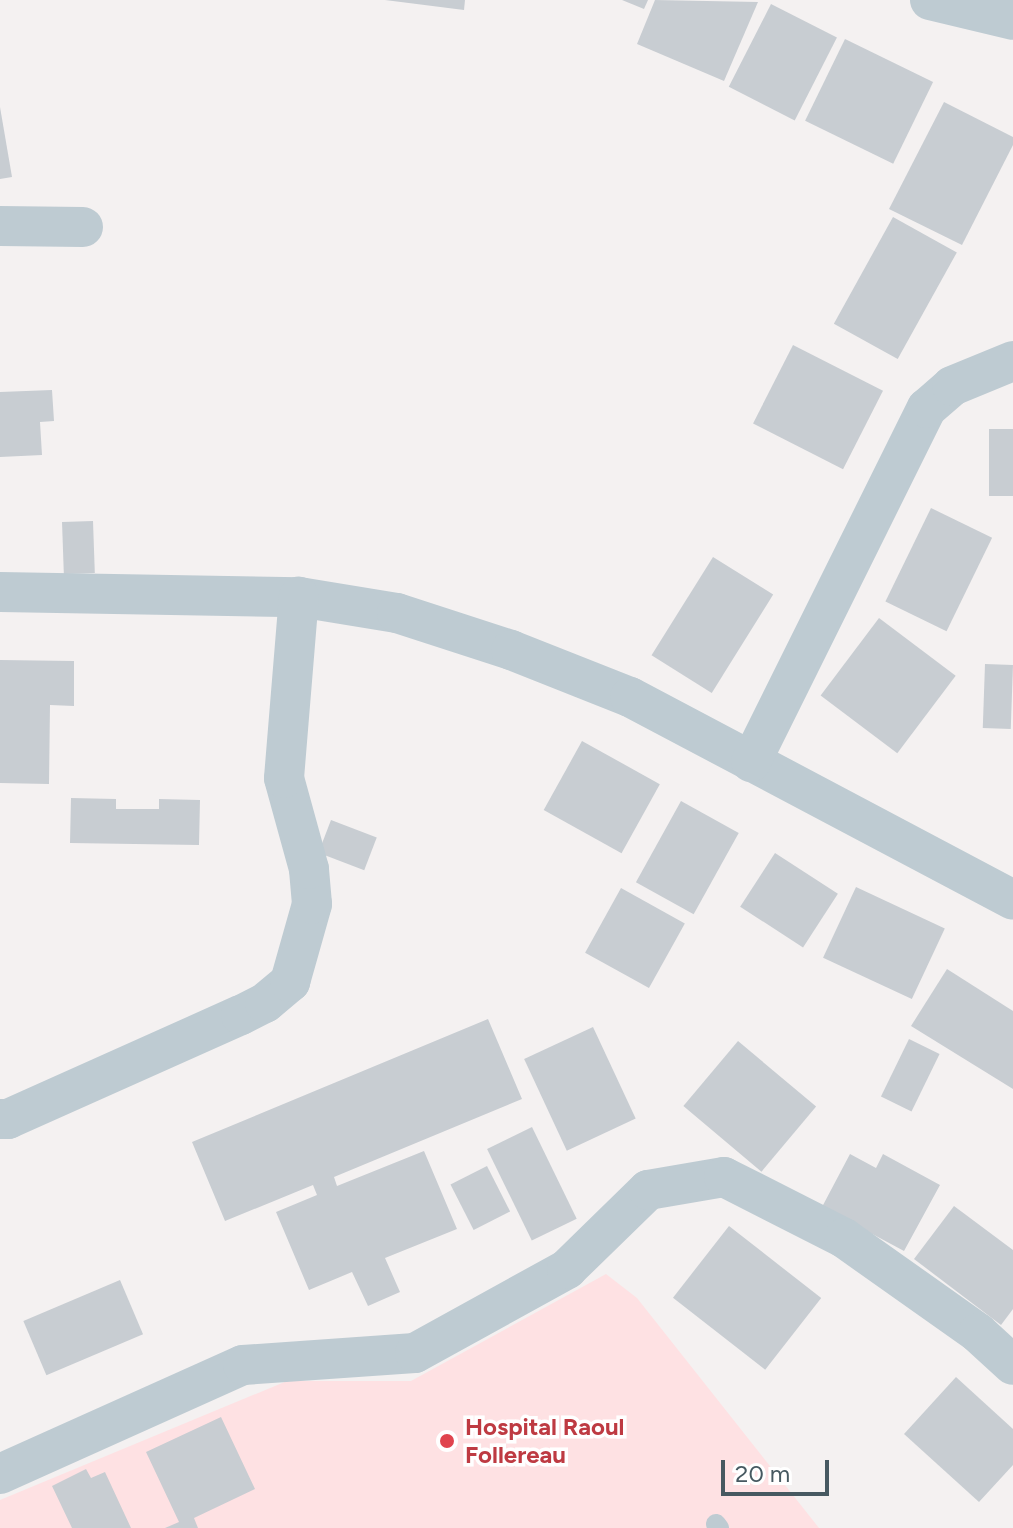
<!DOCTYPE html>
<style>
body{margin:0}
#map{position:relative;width:1013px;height:1528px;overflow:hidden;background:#f4f1f1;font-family:Figtree,sans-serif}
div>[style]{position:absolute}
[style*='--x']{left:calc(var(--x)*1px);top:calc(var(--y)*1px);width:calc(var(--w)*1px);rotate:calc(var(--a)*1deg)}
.medical>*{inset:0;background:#fee1e3}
.building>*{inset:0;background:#c8cdd2;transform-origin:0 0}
.service>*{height:20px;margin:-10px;padding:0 10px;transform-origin:10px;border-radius:10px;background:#becbd2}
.minor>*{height:40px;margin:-20px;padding:0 20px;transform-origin:20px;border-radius:20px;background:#becbd2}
.dots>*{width:22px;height:22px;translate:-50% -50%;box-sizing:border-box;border:4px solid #fff;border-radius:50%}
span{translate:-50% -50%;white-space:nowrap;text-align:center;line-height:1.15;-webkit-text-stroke:7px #fff;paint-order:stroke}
.health-label{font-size:24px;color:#be3a42;font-weight:700}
.left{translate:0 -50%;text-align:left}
.scale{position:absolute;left:721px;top:1460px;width:108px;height:36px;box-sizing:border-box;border:4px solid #475961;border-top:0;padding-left:10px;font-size:24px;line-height:28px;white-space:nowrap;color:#475961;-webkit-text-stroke:6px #fff;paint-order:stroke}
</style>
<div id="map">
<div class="medical">
<i style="clip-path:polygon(606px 1274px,637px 1298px,819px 1528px,0 1528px,0 1500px,287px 1381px,411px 1381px)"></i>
</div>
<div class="building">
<i style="clip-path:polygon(385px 0,465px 0,464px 10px)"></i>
<i style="clip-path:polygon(622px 0,648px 0,644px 9px)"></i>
<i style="clip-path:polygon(655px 0,758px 2px,724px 81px,637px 44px)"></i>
<i style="left:771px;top:4px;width:74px;height:93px;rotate:27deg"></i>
<i style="left:845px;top:39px;width:98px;height:91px;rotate:26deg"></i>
<i style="clip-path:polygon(944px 102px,1013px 137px,1013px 145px,962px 245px,889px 209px)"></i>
<i style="clip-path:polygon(0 107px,12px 177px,0 179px)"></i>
<i style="left:893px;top:217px;width:73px;height:122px;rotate:29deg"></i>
<i style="left:793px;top:345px;width:101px;height:88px;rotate:27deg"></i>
<i style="clip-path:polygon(52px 390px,54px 421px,40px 422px,42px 455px,0 457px,0 392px)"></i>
<i style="left:989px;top:429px;width:24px;height:67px"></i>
<i style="left:931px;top:508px;width:68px;height:104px;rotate:26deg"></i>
<i style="left:93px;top:521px;width:52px;height:31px;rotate:88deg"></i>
<i style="left:713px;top:557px;width:71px;height:116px;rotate:32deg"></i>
<i style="left:879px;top:618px;width:96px;height:97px;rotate:37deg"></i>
<i style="clip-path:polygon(0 660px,74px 661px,74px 706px,50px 705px,49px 784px,0 783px)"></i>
<i style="left:985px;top:664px;width:28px;height:64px;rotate:2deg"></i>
<i style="left:582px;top:741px;width:89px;height:79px;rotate:29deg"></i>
<i style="clip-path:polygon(71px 798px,116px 799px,116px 809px,159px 809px,159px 799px,200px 800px,199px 845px,70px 843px)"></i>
<i style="left:681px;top:801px;width:66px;height:93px;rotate:29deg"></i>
<i style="left:331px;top:820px;width:49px;height:35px;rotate:21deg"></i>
<i style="left:775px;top:853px;width:75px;height:64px;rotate:33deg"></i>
<i style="left:856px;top:887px;width:98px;height:78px;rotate:25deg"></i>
<i style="left:621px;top:888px;width:73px;height:74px;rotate:29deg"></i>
<i style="clip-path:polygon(947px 969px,1013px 1011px,1013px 1089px,911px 1026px)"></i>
<i style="clip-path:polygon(488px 1019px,522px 1099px,334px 1177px,337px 1186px,424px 1151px,457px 1229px,385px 1258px,400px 1292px,368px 1306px,352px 1272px,309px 1290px,276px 1212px,317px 1195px,313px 1185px,225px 1221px,192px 1142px)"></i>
<i style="left:593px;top:1027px;width:101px;height:76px;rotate:65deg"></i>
<i style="left:909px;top:1039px;width:34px;height:64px;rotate:26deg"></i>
<i style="left:738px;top:1041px;width:102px;height:85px;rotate:40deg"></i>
<i style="left:532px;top:1127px;width:102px;height:50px;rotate:64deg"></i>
<i style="clip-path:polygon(850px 1154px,876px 1168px,883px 1154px,940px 1185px,904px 1251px,822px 1207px)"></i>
<i style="left:487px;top:1166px;width:51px;height:41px;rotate:63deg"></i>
<i style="clip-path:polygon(954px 1206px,1013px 1250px,1013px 1309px,1001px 1325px,914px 1259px)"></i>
<i style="left:729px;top:1226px;width:117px;height:91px;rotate:38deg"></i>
<i style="left:120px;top:1280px;width:59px;height:105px;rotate:67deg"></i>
<i style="clip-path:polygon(956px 1377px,1013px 1429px,1013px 1465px,979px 1502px,904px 1434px)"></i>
<i style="clip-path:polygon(221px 1417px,255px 1489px,194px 1518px,198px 1528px,165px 1528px,179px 1522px,146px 1452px)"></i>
<i style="clip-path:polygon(86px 1469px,91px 1478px,105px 1472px,131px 1528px,72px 1528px,52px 1486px)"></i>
</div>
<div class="service">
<i style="--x:716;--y:1524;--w:5;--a:53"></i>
</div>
<div class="minor">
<i style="--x:930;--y:0;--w:85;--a:13.5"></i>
<i style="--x:0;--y:226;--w:83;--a:0.7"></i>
<i style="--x:0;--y:592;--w:299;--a:1"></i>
<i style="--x:299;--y:597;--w:99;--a:9.3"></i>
<i style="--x:397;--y:613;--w:120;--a:18"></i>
<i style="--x:511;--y:650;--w:128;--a:21.6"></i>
<i style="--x:630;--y:697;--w:433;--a:27.9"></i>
<i style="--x:751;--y:762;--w:395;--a:-63.6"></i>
<i style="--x:927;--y:408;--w:33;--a:-41"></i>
<i style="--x:952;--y:386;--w:66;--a:-22.3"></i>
<i style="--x:0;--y:1119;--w:8;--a:0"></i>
<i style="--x:8;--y:1119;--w:255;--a:-24.1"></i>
<i style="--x:241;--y:1015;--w:27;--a:-27"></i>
<i style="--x:265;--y:1003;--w:33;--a:-40"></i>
<i style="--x:290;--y:982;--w:81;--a:-74.2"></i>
<i style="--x:312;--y:904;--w:35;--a:-95"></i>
<i style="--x:309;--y:869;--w:94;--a:-105.4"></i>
<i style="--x:284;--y:778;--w:182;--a:-85.3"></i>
<i style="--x:0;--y:1474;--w:266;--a:-24.2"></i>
<i style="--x:243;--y:1365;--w:172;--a:-4"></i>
<i style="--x:415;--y:1353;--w:174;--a:-28.9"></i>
<i style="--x:567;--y:1269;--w:113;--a:-44.3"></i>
<i style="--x:648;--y:1190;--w:77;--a:-9.7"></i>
<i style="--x:724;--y:1177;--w:135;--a:26.9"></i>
<i style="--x:844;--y:1238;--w:164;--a:35.3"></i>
<i style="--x:978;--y:1333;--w:47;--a:42.4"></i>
</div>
<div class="dots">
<i style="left:447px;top:1441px;background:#e0444e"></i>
</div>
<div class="health-label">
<span class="left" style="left:465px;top:1441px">Hospital Raoul<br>Follereau</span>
</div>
<div class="scale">20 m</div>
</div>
